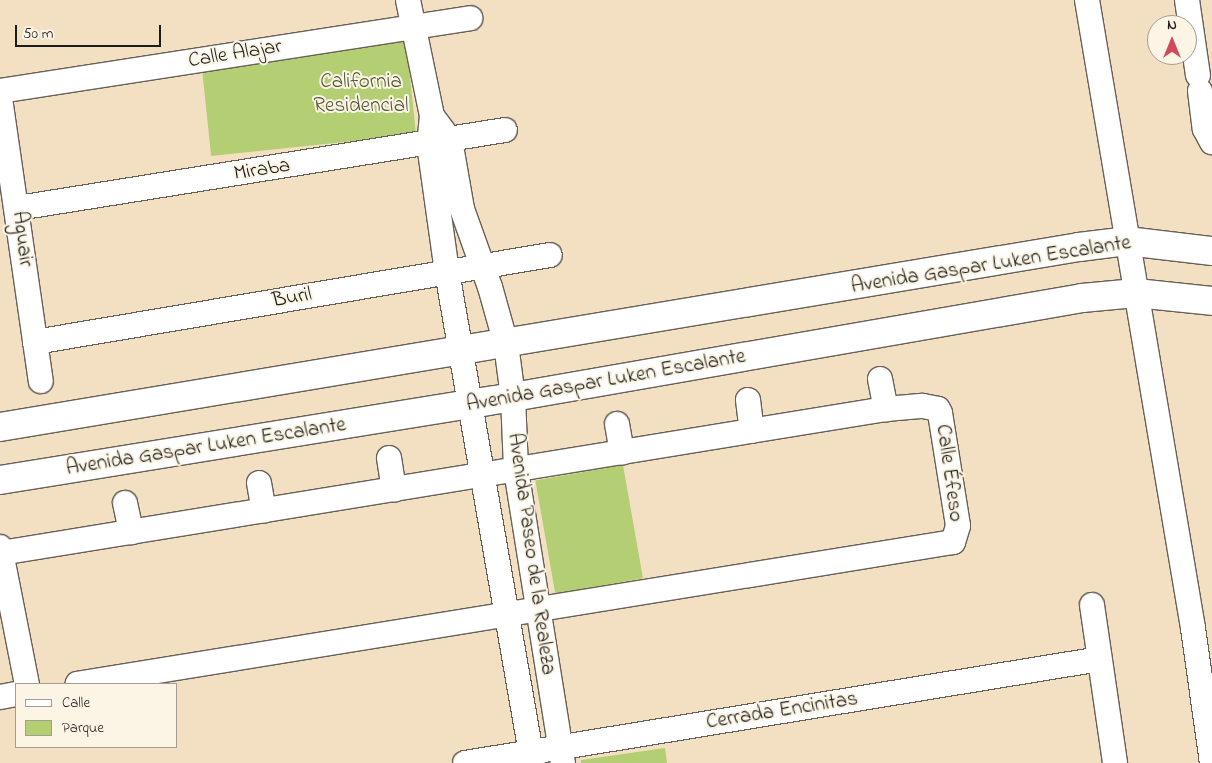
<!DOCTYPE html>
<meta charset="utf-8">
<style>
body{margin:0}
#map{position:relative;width:1212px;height:763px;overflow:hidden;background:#f3dfc2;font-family:"Indie Flower",sans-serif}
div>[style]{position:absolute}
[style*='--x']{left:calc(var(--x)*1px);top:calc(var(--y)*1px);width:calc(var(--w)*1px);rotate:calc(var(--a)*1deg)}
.green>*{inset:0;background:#b3ce73;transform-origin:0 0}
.roads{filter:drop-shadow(1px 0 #676056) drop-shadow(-1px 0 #676056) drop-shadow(0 1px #676056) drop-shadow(0 -1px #676056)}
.minor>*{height:24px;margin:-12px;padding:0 12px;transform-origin:12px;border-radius:12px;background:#fff}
.tertiary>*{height:28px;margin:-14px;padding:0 14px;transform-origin:14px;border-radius:14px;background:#fff}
span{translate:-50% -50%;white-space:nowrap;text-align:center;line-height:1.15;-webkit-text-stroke:4px #fcf5e5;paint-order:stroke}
.street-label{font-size:21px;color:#1c1c1c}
.park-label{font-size:21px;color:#515a3a}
.legend{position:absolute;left:15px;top:683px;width:162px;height:65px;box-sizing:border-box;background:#fcf5e5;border:1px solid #a29e95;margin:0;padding:6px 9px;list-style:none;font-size:15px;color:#1c1c1c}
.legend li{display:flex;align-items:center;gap:10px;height:25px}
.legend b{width:25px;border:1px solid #a29e95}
.north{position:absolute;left:1147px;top:15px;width:50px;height:50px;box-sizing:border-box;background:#fcf5e5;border:1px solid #a29e95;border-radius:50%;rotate:0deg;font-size:14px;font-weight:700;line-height:20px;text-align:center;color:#1c1c1c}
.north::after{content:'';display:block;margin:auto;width:18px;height:22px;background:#d1495b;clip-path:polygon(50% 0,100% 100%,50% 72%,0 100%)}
.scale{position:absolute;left:15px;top:25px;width:146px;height:22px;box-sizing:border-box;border:2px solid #1c1c1c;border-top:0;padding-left:6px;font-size:15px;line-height:18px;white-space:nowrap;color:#1c1c1c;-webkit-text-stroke:4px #fcf5e5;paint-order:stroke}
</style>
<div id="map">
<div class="green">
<i style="left:406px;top:39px;width:96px;height:206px;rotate:84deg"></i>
<i style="left:623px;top:465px;width:115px;height:89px;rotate:80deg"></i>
<i style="clip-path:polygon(665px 748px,667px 763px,581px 763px,581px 760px)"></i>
</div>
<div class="roads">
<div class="minor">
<i style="--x:408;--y:0;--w:118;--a:78.3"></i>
<i style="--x:432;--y:116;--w:28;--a:96"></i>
<i style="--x:429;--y:144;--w:129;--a:82"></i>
<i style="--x:447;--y:272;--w:498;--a:80.1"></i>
<i style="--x:1087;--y:0;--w:637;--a:80.42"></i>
<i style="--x:1193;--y:628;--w:136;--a:82"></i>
<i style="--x:1187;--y:0;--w:76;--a:81.7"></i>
<i style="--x:0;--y:91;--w:476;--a:-8.8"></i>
<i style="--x:1200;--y:91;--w:38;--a:83"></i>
<i style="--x:1205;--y:129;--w:15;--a:62"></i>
<i style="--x:0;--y:98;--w:286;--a:81.8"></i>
<i style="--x:432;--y:116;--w:30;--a:53"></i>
<i style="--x:450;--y:140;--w:70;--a:80.1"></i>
<i style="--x:462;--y:209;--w:83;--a:70.3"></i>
<i style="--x:490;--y:287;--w:59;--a:74.3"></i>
<i style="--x:506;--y:344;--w:53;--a:82.5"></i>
<i style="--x:513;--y:397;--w:73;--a:87.6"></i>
<i style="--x:516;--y:470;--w:297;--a:80.9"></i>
<i style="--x:18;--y:208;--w:493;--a:-9.1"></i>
<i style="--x:35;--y:342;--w:522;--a:-9.59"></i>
<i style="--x:880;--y:379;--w:31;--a:79"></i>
<i style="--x:748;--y:400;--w:31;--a:83"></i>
<i style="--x:617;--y:424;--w:29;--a:80"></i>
<i style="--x:389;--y:458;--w:32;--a:81"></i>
<i style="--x:259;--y:483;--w:28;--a:80"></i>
<i style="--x:125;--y:503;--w:30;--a:78"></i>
<i style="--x:0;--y:547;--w:140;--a:78.9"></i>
<i style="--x:1;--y:553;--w:897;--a:-9.24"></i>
<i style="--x:886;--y:409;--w:37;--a:-5"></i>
<i style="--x:923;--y:406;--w:15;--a:11"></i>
<i style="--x:938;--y:409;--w:4;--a:63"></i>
<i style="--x:940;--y:413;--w:114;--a:80.9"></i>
<i style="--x:958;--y:526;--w:17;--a:107"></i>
<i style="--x:953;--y:542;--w:887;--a:170.79"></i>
<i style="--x:1092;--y:605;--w:160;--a:81.7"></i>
<i style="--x:0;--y:697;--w:16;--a:-11"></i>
<i style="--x:465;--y:763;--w:643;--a:-9.3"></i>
</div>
<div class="tertiary">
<i style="--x:0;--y:427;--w:1094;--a:-9.47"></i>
<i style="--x:1079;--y:247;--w:48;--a:-7.1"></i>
<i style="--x:1127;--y:241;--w:86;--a:6.7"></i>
<i style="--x:0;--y:480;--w:520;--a:-9.19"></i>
<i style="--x:513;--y:397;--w:578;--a:-9.87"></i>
<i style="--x:1082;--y:298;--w:54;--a:-5.3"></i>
<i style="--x:1136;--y:293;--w:76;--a:6"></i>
</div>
</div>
<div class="street-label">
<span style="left:235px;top:54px;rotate:-9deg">Calle Alajar</span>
<span style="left:262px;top:170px;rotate:-9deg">Miraba</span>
<span style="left:22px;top:239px;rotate:83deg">Aguair</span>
<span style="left:991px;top:265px;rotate:-9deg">Avenida Gaspar Luken Escalante</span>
<span style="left:292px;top:298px;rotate:-10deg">Buril</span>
<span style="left:606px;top:381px;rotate:-10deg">Avenida Gaspar Luken Escalante</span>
<span style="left:206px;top:447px;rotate:-9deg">Avenida Gaspar Luken Escalante</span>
<span style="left:949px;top:473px;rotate:82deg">Calle Éfeso</span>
<span style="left:531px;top:554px;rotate:82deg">Avenida Paseo de la Realeza</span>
<span style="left:782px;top:711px;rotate:-9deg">Cerrada Encinitas</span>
</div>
<div class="park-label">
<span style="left:361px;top:94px">California<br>Residencial</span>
</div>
<ul class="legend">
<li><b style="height:6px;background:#fff"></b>Calle</li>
<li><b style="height:14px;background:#b3ce73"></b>Parque</li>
</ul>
<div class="north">N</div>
<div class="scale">50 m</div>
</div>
